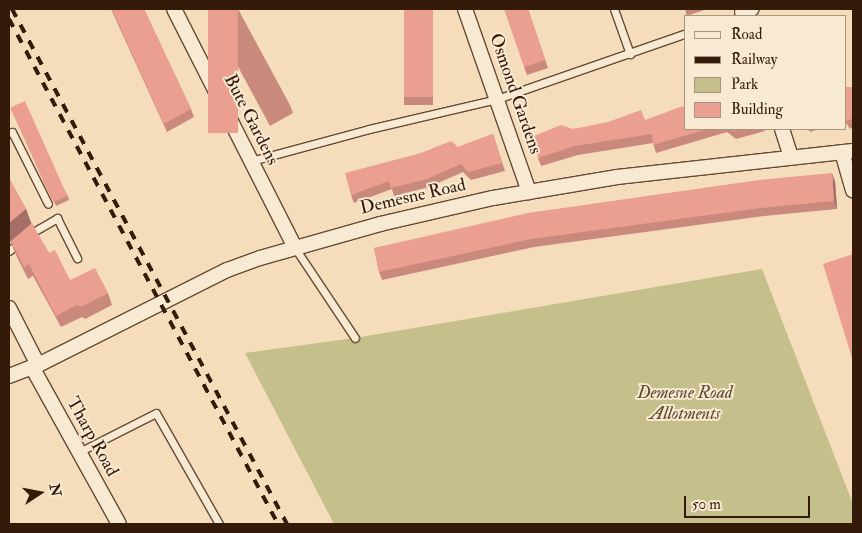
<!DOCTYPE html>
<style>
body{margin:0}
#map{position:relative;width:862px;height:533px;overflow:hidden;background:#f5ddbb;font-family:"IM FELL Double Pica",serif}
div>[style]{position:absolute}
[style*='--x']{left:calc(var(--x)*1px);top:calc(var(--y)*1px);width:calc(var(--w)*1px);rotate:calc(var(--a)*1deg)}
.green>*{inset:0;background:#c4bf8b}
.roads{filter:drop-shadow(1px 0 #644b36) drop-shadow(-1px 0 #644b36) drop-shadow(0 1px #644b36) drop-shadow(0 -1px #644b36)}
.service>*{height:7px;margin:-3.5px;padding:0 3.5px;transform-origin:3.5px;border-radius:3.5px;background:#f8e9d3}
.minor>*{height:14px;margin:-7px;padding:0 7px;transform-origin:7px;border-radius:7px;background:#f8e9d3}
.rail>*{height:4px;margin-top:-2px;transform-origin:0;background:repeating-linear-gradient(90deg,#331a09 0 9px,transparent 0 18px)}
.wall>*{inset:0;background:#ca897d;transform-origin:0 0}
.shaded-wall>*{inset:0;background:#a46f66}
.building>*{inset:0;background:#eb9f91;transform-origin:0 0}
span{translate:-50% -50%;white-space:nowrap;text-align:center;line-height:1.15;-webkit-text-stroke:4px #f8e9d3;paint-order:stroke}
.street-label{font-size:18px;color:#331a09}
.park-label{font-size:18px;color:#5e4c30;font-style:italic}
.frame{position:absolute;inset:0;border:10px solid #331a09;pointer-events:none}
.legend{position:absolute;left:684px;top:15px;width:162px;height:115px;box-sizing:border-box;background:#f8e9d3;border:1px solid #a99682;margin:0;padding:6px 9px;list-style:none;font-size:15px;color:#331a09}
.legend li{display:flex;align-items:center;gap:10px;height:25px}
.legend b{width:25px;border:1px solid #a99682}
.north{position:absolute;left:15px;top:468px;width:50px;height:50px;-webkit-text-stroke:4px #f8e9d3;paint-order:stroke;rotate:79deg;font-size:14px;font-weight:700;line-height:20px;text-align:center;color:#331a09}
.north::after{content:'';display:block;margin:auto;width:18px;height:22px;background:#331a09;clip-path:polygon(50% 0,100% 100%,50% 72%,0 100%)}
.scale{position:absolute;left:684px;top:496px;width:126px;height:22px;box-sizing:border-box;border:2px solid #331a09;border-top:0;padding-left:6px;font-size:15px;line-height:18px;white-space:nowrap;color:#331a09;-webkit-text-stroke:4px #f8e9d3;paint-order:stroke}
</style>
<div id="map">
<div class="green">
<i style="clip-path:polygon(762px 269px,853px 504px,853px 524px,334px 524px,245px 353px,355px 338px)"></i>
</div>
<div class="roads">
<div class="service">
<i style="--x:614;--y:9;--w:48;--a:70.4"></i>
<i style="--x:9;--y:133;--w:3;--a:-18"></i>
<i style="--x:12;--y:132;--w:80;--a:63.4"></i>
<i style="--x:251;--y:161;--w:122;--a:-15.2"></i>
<i style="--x:369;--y:129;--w:131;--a:-13.2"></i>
<i style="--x:497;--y:99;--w:200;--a:-19.2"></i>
<i style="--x:28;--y:235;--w:34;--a:-30"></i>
<i style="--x:57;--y:218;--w:45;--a:63.4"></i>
<i style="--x:295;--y:248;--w:108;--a:56.3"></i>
<i style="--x:9;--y:251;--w:15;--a:-42"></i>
<i style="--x:79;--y:452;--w:86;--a:-26.9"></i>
<i style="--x:156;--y:413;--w:128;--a:60.4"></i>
</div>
<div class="minor">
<i style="--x:174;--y:9;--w:267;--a:63.1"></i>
<i style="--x:465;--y:9;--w:194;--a:70.7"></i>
<i style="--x:742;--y:12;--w:10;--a:-17"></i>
<i style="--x:782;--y:129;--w:29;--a:72"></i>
<i style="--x:842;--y:152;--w:40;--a:74"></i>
<i style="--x:9;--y:308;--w:64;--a:63"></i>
<i style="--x:32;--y:367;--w:179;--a:61"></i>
<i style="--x:9;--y:376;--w:31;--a:-21"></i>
<i style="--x:38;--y:365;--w:212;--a:-26.7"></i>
<i style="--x:227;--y:270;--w:35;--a:-20"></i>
<i style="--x:260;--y:258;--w:125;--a:-15.8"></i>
<i style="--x:380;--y:224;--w:116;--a:-13"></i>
<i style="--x:493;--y:198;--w:126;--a:-9.6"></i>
<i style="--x:617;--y:177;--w:237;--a:-6.3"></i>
</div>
</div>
<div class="rail">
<i style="--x:12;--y:9;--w:584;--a:61.9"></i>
<i style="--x:9;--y:19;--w:572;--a:61.96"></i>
</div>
<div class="wall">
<i style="clip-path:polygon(111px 9px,144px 9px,191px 109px,194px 117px,167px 132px)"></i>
<i style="clip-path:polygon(207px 9px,238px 9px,290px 105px,293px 113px,270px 126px)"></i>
<i style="left:404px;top:9px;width:29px;height:96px"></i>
<i style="clip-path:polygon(528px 9px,548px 68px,527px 75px,524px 67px)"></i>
<i style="clip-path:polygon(685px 9px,707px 9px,687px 16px)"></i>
<i style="clip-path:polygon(846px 87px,853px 87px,853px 127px,850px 129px,846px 123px)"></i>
<i style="clip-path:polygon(10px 107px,68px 196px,69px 200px,56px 206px)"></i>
<i style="clip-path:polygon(645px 120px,686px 129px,764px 129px,765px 131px,736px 139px,727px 132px,656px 153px,653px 143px,578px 155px,541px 166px,538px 158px,573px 129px)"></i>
<i style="clip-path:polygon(808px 129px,819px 129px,810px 132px)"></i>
<i style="clip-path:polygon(493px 134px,505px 171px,471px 180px,463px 172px,429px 187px,394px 196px,392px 189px,354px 203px,351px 195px,458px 147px)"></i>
<i style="clip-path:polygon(9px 178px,26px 209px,31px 224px,49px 253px,70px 280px,108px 293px,112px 305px,85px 319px,82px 317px,61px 327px,33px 276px,28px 279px,15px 253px,9px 238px)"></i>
<i style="clip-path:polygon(835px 181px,837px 209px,764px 216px,534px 247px,382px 280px,379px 272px,374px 248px)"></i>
</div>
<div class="shaded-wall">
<i style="clip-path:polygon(832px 173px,835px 181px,837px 209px,834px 201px)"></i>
<i style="clip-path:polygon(26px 209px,32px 225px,11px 242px,9px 237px,9px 223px)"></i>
</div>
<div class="building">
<i style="clip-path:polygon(112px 9px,144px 9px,191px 109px,164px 124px)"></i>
<i style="left:208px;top:9px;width:30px;height:124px"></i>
<i style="left:404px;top:9px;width:29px;height:88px"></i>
<i style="clip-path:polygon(504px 9px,528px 9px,545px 60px,524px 67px)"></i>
<i style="clip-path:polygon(846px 87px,853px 87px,853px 118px,847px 121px,846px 119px)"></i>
<i style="left:25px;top:101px;width:104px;height:16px;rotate:66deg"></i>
<i style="clip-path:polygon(683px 106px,686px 111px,686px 129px,708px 129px,653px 145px,652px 134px,575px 146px,538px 158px,534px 136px,561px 125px,573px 129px,608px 122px,641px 110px,645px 120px)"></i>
<i style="clip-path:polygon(730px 129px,741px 129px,733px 131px)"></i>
<i style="clip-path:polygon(493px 134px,502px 163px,468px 172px,461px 164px,427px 179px,391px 188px,389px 181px,351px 195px,345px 173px,421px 153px,451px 141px,458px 147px)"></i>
<i style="clip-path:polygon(832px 173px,834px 201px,761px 208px,531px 239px,379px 272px,374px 248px,528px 213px,759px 180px)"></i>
<i style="clip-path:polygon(9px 178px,26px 209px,9px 223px)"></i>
<i style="clip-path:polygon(32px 223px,49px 253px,55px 250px,70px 280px,95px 268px,108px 293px,81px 307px,77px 305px,56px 316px,29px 264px,24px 267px,11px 241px)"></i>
<i style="clip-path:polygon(853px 254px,853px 361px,823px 264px)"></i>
</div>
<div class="street-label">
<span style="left:515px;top:94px;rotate:71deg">Osmond Gardens</span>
<span style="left:251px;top:120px;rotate:63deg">Bute Gardens</span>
<span style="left:413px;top:197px;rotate:-13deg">Demesne Road</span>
<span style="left:92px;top:437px;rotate:61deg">Tharp Road</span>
</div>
<div class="park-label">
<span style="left:685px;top:404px">Demesne Road<br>Allotments</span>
</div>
<div class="frame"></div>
<ul class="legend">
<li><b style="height:6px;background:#f8e9d3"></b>Road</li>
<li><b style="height:6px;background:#331a09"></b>Railway</li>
<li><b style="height:14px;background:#c4bf8b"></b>Park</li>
<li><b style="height:14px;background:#eb9f91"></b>Building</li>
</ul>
<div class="north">N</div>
<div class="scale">50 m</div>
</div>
